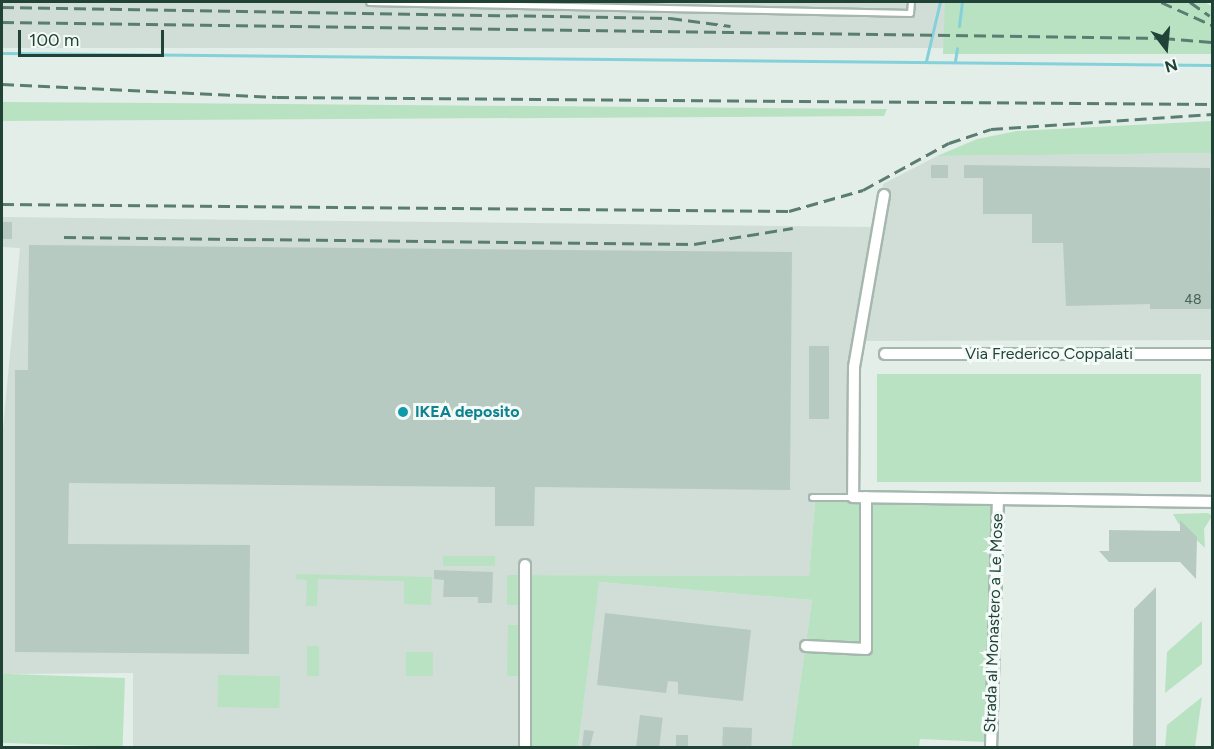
<!DOCTYPE html>
<style>
body{margin:0}
#map{position:relative;width:1214px;height:749px;overflow:hidden;background:#e3eee8;font-family:Figtree,sans-serif}
div>[style]{position:absolute}
[style*='--x']{left:calc(var(--x)*1px);top:calc(var(--y)*1px);width:calc(var(--w)*1px);rotate:calc(var(--a)*1deg)}
.built>*{inset:0;background:#d0ded7;transform-origin:0 0}
.green>*{inset:0;background:#b9e2c2;transform-origin:0 0}
.stream>*{height:3px;margin:-1.5px;padding:0 1.5px;transform-origin:1.5px;border-radius:1.5px;background:#84d1da}
.building>*{inset:0;background:#b7cac1;transform-origin:0 0}
.roads{filter:drop-shadow(2px 0 #a5b7af) drop-shadow(-2px 0 #a5b7af) drop-shadow(0 2px #a5b7af) drop-shadow(0 -2px #a5b7af)}
.lane>*{height:5px;margin:-2.5px;padding:0 2.5px;transform-origin:2.5px;border-radius:2.5px;background:#fff}
.street>*{height:10px;margin:-5px;padding:0 5px;transform-origin:5px;border-radius:5px;background:#fff}
.rail>*{height:3px;margin-top:-1.5px;transform-origin:0;background:repeating-linear-gradient(90deg,#5a7d72 0 12px,transparent 0 18px)}
.dots>*{width:16px;height:16px;translate:-50% -50%;box-sizing:border-box;border:3px solid #f4faf7;border-radius:50%}
span{translate:-50% -50%;white-space:nowrap;text-align:center;line-height:1.15;-webkit-text-stroke:6px #f4faf7;paint-order:stroke}
.number-label{font-size:14px;color:#46645a}
.number-label span{-webkit-text-stroke-width:0}
.street-label{font-size:16px;color:#204237}
.culture-label{font-size:16px;color:#0d838f;font-weight:700}
.left{translate:0 -50%;text-align:left}
.frame{position:absolute;inset:0;border:3px solid #204237;pointer-events:none}
.north{position:absolute;left:1136px;top:18px;width:60px;height:60px;-webkit-text-stroke:4px #f4faf7;paint-order:stroke;rotate:164deg;font-size:16px;font-weight:700;line-height:24px;text-align:center;color:#204237}
.north::after{content:'';display:block;margin:auto;width:21px;height:27px;background:#204237;clip-path:polygon(50% 0,100% 100%,50% 72%,0 100%)}
.scale{position:absolute;left:18px;top:30px;width:146px;height:27px;box-sizing:border-box;border:3px solid #204237;border-top:0;padding-left:8px;font-size:18px;line-height:21px;white-space:nowrap;color:#204237;-webkit-text-stroke:4px #f4faf7;paint-order:stroke}
</style>
<div id="map">
<div class="built">
<i style="left:2px;top:2px;width:943px;height:46px"></i>
<i style="clip-path:polygon(1212px 153px,1212px 340px,862px 341px,852px 498px,815px 502px,809px 576px,527px 575px,525px 746px,133px 747px,133px 673px,2px 674px,2px 439px,20px 248px,2px 247px,2px 217px,875px 227px,883px 184px,937px 156px)"></i>
<i style="clip-path:polygon(598px 582px,812px 600px,791px 747px,578px 748px)"></i>
</div>
<div class="green">
<i style="clip-path:polygon(945px 2px,1204px 2px,1212px 6px,1212px 54px,943px 54px)"></i>
<i style="clip-path:polygon(2px 102px,160px 103px,887px 109px,884px 116px,2px 121px)"></i>
<i style="clip-path:polygon(1212px 121px,1212px 153px,937px 156px,977px 139px,1017px 131px)"></i>
<i style="left:877px;top:374px;width:324px;height:108px"></i>
<i style="clip-path:polygon(852px 498px,994px 499px,988px 742px,920px 739px,919px 747px,791px 747px,812px 600px,599px 582px,578px 747px,525px 747px,525px 676px,507px 676px,508px 625px,525px 625px,525px 605px,507px 605px,507px 575px,809px 576px,815px 502px)"></i>
<i style="clip-path:polygon(1208px 513px,1212px 516px,1204px 529px,1205px 548px,1178px 523px,1173px 514px)"></i>
<i style="left:495px;top:556px;width:10px;height:52px;rotate:90deg"></i>
<i style="clip-path:polygon(296px 574px,432px 577px,431px 605px,404px 604px,404px 581px,318px 579px,317px 606px,306px 606px,307px 580px,296px 579px)"></i>
<i style="clip-path:polygon(1202px 621px,1202px 664px,1165px 693px,1167px 652px)"></i>
<i style="left:307px;top:646px;width:12px;height:30px"></i>
<i style="left:406px;top:652px;width:27px;height:24px"></i>
<i style="left:218px;top:675px;width:62px;height:32px;rotate:1deg"></i>
<i style="left:125px;top:678px;width:69px;height:123px;rotate:92deg"></i>
<i style="clip-path:polygon(1202px 697px,1195px 747px,1165px 747px,1167px 725px)"></i>
</div>
<div class="stream">
<i style="--x:959;--y:26;--w:24;--a:-83"></i>
<i style="--x:2;--y:53;--w:1210;--a:0.57"></i>
<i style="--x:926;--y:61;--w:61;--a:-76.7"></i>
<i style="--x:955;--y:61;--w:13;--a:-81"></i>
</div>
<div class="building">
<i style="left:931px;top:165px;width:17px;height:13px"></i>
<i style="clip-path:polygon(964px 165px,1210px 168px,1211px 309px,1150px 309px,1150px 304px,1066px 306px,1063px 243px,1032px 243px,1032px 214px,983px 214px,983px 178px,964px 178px)"></i>
<i style="left:2px;top:222px;width:10px;height:17px"></i>
<i style="clip-path:polygon(29px 245px,792px 252px,790px 490px,535px 487px,534px 526px,495px 526px,495px 487px,69px 483px,68px 544px,250px 545px,249px 654px,15px 652px,15px 370px,28px 370px)"></i>
<i style="left:809px;top:346px;width:20px;height:73px"></i>
<i style="clip-path:polygon(1180px 520px,1197px 537px,1196px 579px,1180px 562px,1109px 562px,1099px 551px,1109px 551px,1109px 530px,1180px 531px)"></i>
<i style="clip-path:polygon(434px 570px,493px 572px,492px 603px,478px 603px,478px 597px,443px 597px,444px 580px,434px 579px)"></i>
<i style="clip-path:polygon(1156px 587px,1156px 747px,1133px 747px,1134px 609px)"></i>
<i style="clip-path:polygon(605px 613px,751px 630px,743px 701px,678px 694px,678px 682px,668px 681px,666px 693px,597px 685px)"></i>
<i style="left:640px;top:715px;width:23px;height:32px;rotate:7deg"></i>
<i style="left:723px;top:727px;width:29px;height:20px;rotate:2deg"></i>
<i style="clip-path:polygon(584px 730px,594px 731px,590px 747px,582px 747px)"></i>
<i style="left:676px;top:735px;width:12px;height:12px"></i>
</div>
<div class="roads">
<div class="lane">
<i style="--x:369;--y:2;--w:541;--a:1.16"></i>
<i style="--x:910;--y:13;--w:11;--a:-85"></i>
<i style="--x:812;--y:497;--w:41;--a:0"></i>
</div>
<div class="street">
<i style="--x:884;--y:195;--w:175;--a:99.9"></i>
<i style="--x:854;--y:367;--w:130;--a:90.4"></i>
<i style="--x:853;--y:497;--w:359;--a:0.8"></i>
<i style="--x:885;--y:354;--w:327;--a:0"></i>
<i style="--x:525;--y:565;--w:183;--a:90"></i>
<i style="--x:806;--y:646;--w:60;--a:2.9"></i>
<i style="--x:866;--y:649;--w:152;--a:-90"></i>
<i style="--x:991;--y:748;--w:249;--a:-88.4"></i>
</div>
</div>
<div class="rail">
<i style="--x:1161;--y:2;--w:56;--a:24.3"></i>
<i style="--x:1190;--y:2;--w:24;--a:35"></i>
<i style="--x:2;--y:7;--w:668;--a:0.94"></i>
<i style="--x:670;--y:18;--w:61;--a:7.6"></i>
<i style="--x:2;--y:22;--w:1161;--a:0.79"></i>
<i style="--x:1163;--y:38;--w:49;--a:4.7"></i>
<i style="--x:2;--y:84;--w:275;--a:2.7"></i>
<i style="--x:277;--y:97;--w:935;--a:0.43"></i>
<i style="--x:2;--y:204;--w:787;--a:0.51"></i>
<i style="--x:789;--y:211;--w:77;--a:-15.8"></i>
<i style="--x:863;--y:190;--w:98;--a:-28.7"></i>
<i style="--x:949;--y:143;--w:44;--a:-18.4"></i>
<i style="--x:991;--y:129;--w:222;--a:-3.9"></i>
<i style="--x:64;--y:237;--w:630;--a:0.64"></i>
<i style="--x:694;--y:244;--w:100;--a:-9.2"></i>
</div>
<div class="dots">
<i style="left:403px;top:412px;background:#0f9aa8"></i>
</div>
<div class="number-label">
<span style="left:1193px;top:300px">48</span>
</div>
<div class="street-label">
<span style="left:1049px;top:354px">Via Frederico Coppalati</span>
<span style="left:994px;top:623px;rotate:-88deg">Strada al Monastero a Le Mose</span>
</div>
<div class="culture-label">
<span class="left" style="left:415px;top:412px">IKEA deposito</span>
</div>
<div class="frame"></div>
<div class="north">N</div>
<div class="scale">100 m</div>
</div>
